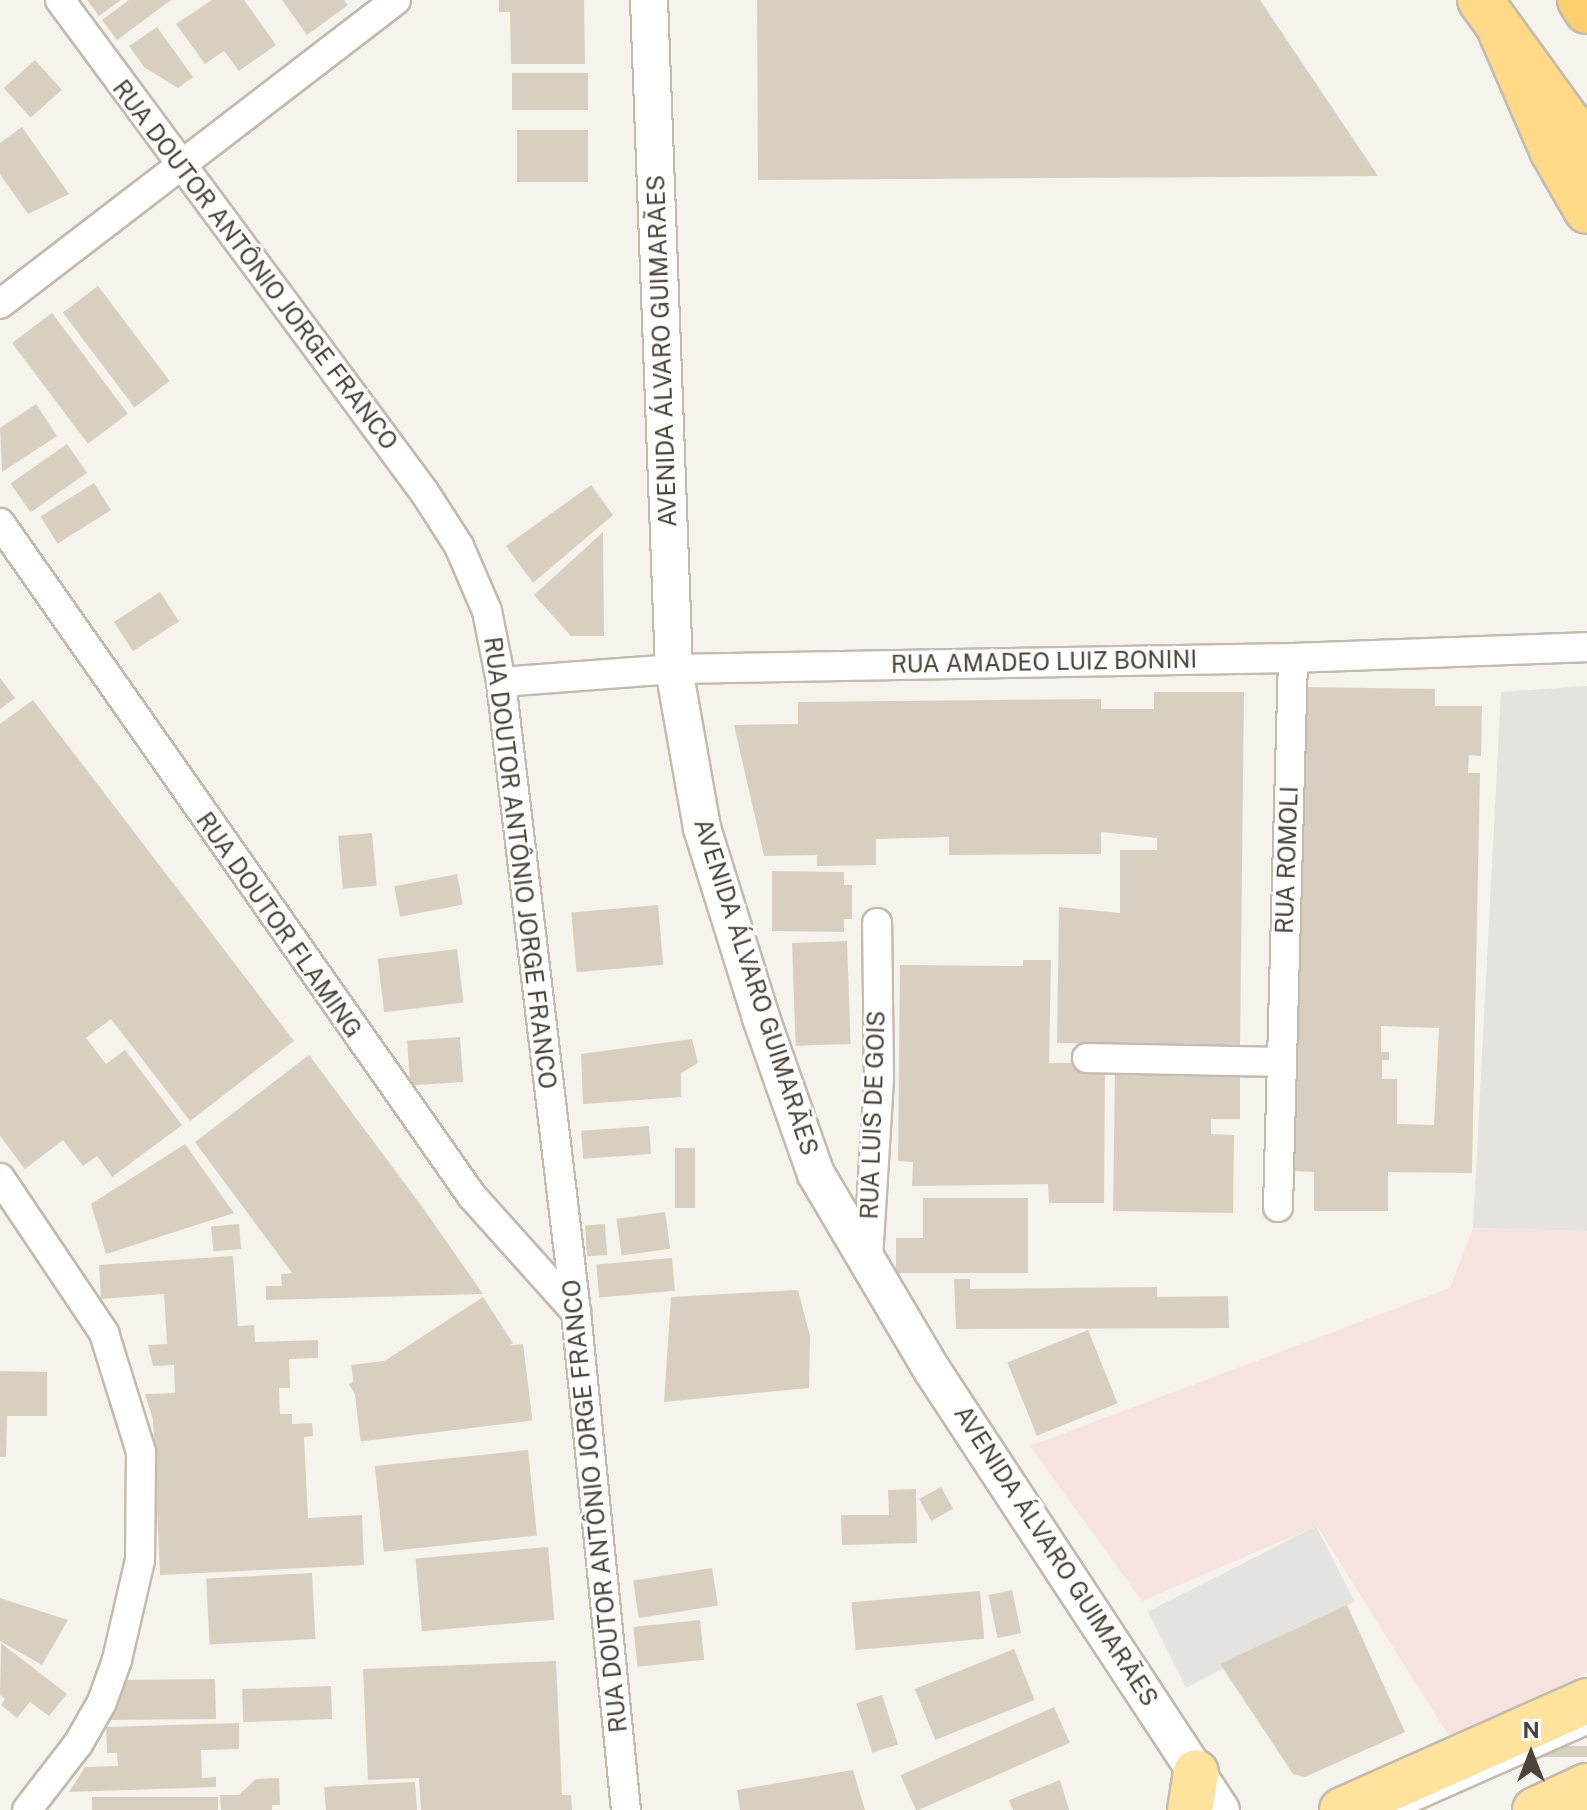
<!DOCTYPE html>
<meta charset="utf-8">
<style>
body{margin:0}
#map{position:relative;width:1587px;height:1810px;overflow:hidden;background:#f6f3ec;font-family:"Public Sans",sans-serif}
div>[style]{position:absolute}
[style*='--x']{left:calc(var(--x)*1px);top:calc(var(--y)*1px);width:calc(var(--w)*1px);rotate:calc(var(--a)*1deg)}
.industrial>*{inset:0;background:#e6e2dd}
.medical>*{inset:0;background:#f6e3e0}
.parking>*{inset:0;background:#e5e3e0;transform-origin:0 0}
.building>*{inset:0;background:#d8cfc1;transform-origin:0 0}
.roads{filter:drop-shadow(2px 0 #c2bbae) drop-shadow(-2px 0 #c2bbae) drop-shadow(0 2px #c2bbae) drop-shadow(0 -2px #c2bbae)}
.service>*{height:14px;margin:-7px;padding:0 7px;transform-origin:7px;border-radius:7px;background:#fff}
.minor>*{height:28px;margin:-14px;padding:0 14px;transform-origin:14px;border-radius:14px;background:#fff}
.tertiary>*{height:36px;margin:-18px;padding:0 18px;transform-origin:18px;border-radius:18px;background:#fff}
.primary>*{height:44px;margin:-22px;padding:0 22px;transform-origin:22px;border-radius:22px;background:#ffe39c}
.trunk>*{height:44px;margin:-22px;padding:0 22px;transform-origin:22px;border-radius:22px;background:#ffd985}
.motorway>*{height:44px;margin:-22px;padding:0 22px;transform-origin:22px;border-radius:22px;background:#ffcf6e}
span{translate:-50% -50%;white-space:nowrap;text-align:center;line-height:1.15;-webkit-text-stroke:6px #fff;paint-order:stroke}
.street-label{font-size:24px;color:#4b4439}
.north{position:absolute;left:1491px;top:1714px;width:80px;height:80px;-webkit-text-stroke:6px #fff;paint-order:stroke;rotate:0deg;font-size:22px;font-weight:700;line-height:32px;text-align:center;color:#4b4439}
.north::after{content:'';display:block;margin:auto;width:28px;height:36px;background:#4b4439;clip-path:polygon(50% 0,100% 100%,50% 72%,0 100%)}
</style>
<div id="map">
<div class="industrial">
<i style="clip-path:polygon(1587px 686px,1587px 1231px,1473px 1228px,1501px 692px)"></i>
</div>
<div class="medical">
<i style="clip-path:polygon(1473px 1228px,1587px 1231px,1587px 1672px,1452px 1741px,1317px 1526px,1142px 1601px,1030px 1446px,1450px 1288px)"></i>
</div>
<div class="parking">
<i style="left:1316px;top:1526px;width:85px;height:189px;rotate:63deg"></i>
</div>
<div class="building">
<i style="clip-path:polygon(87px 0,121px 0,99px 16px)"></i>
<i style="clip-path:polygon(129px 0,171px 0,117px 40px,102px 20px)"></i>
<i style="clip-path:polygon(212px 0,244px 0,276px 45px,239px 71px,224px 51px,205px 64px,176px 24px)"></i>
<i style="clip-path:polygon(282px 0,344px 0,348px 5px,307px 35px)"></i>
<i style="clip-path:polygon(499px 0,584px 0,585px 64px,511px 64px,510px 12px,499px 12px)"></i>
<i style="clip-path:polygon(757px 0,1260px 0,1378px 176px,758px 180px)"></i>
<i style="clip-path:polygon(157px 27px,193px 77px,178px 88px,144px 67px,129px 46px)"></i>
<i style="left:35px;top:60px;width:40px;height:42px;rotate:48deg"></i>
<i style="left:512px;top:73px;width:76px;height:37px"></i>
<i style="clip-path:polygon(22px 127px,69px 194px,28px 214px,0 174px,0 143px)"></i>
<i style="left:588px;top:130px;width:52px;height:71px;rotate:90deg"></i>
<i style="left:98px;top:286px;width:119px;height:44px;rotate:53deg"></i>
<i style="left:52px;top:313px;width:126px;height:50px;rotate:53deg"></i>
<i style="clip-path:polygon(36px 404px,57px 436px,2px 472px,0 428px)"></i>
<i style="left:67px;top:444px;width:35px;height:69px;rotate:55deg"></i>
<i style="left:94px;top:483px;width:32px;height:63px;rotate:58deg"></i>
<i style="clip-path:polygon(591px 485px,613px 515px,533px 583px,506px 546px)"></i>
<i style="clip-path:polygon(603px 532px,604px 636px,571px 636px,534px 595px)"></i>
<i style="left:160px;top:592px;width:35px;height:55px;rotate:57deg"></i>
<i style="clip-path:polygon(0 678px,15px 698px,0 709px)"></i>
<i style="clip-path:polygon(evenodd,1303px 687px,1435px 689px,1435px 706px,1482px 706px,1481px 756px,1469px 755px,1468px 773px,1480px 773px,1472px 1173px,1388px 1172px,1388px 1211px,1314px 1211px,1314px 1172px,1295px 1171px,1303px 687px,1381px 1026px,1439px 1028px,1434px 1125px,1397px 1124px,1397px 1079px,1382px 1079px,1382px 1060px,1389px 1060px,1389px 1052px,1381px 1052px,1381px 1026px)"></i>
<i style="clip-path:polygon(1154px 692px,1244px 692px,1240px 1046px,1057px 1043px,1059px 907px,1120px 913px,1120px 850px,1157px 850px,1157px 838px,1101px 832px,1101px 854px,949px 855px,949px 837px,876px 839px,876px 865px,817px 866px,817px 855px,764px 856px,734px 725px,798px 724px,798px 702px,1101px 699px,1101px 709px,1154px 709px)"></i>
<i style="clip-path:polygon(33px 700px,294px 1041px,190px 1121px,111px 1019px,86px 1038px,106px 1064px,125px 1050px,182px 1125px,112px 1177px,97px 1156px,83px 1166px,63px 1140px,25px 1169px,0 1136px,0 724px)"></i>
<i style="left:372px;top:833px;width:53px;height:34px;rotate:85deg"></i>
<i style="clip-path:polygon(772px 871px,844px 872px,844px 885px,852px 885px,852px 919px,844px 919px,844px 932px,772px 931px)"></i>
<i style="left:457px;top:874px;width:31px;height:64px;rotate:79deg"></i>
<i style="left:658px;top:905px;width:60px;height:87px;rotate:85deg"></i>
<i style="left:847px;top:941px;width:103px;height:55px;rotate:88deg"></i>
<i style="left:457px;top:949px;width:54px;height:80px;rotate:83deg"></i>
<i style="clip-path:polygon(1023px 960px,1051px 960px,1049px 1063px,1105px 1063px,1104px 1203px,1049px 1203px,1048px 1184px,912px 1186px,913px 1162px,898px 1161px,900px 965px,1023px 966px)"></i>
<i style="left:460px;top:1037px;width:45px;height:53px;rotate:86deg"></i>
<i style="clip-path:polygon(692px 1039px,698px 1063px,681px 1073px,681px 1097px,583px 1104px,581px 1054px)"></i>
<i style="clip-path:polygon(309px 1055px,423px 1208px,483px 1294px,266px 1300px,266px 1286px,282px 1286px,281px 1274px,292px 1273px,195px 1142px)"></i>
<i style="clip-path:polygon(1115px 1067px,1240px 1069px,1240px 1119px,1211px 1119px,1211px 1134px,1234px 1135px,1233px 1213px,1113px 1211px)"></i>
<i style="left:649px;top:1126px;width:28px;height:68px;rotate:86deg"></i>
<i style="clip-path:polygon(185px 1144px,234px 1213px,106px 1254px,91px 1204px)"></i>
<i style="left:675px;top:1148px;width:20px;height:60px"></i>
<i style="clip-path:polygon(923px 1198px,1028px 1198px,1028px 1273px,896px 1273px,896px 1238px,923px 1238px)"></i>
<i style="left:665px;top:1212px;width:37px;height:49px;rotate:82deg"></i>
<i style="left:239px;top:1224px;width:25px;height:28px;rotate:85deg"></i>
<i style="left:605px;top:1224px;width:31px;height:20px;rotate:86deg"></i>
<i style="clip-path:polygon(233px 1256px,238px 1326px,254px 1325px,255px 1342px,318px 1340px,318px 1358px,289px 1359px,290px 1388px,279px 1388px,280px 1414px,292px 1414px,292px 1424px,312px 1423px,313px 1436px,304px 1437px,308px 1518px,362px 1515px,364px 1565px,160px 1575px,153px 1420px,145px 1394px,175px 1393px,174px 1365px,153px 1366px,148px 1345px,167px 1344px,164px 1294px,101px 1299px,99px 1265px)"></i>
<i style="left:672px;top:1258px;width:33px;height:76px;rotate:85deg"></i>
<i style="clip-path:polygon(954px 1279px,970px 1279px,970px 1289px,1157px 1287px,1157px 1297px,1228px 1296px,1229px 1328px,956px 1329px)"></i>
<i style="clip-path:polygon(798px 1290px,810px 1336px,809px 1388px,664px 1402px,671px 1297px)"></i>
<i style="left:483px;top:1297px;width:55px;height:160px;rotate:57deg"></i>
<i style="left:1088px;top:1330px;width:79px;height:87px;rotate:68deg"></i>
<i style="left:523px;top:1344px;width:77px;height:173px;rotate:83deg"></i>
<i style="clip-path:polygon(0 1371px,47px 1372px,47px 1416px,7px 1416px,6px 1457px,0 1457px)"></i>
<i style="left:528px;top:1450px;width:86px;height:154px;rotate:84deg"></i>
<i style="left:941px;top:1487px;width:25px;height:25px;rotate:61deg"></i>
<i style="clip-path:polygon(916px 1489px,917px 1543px,842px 1545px,841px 1515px,889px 1515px,888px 1490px)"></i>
<i style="left:548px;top:1547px;width:73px;height:133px;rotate:85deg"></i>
<i style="left:712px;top:1568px;width:38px;height:80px;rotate:81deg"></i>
<i style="left:312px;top:1573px;width:66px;height:106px;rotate:87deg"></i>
<i style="left:1012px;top:1590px;width:44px;height:24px;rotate:78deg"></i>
<i style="left:980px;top:1591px;width:48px;height:129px;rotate:85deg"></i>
<i style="clip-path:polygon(0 1598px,68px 1620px,42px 1665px,0 1641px)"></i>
<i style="clip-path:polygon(1347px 1605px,1405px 1732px,1305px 1777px,1293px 1774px,1220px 1664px)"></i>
<i style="left:700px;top:1620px;width:40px;height:67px;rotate:84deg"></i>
<i style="clip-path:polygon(1px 1643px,67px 1694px,49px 1716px,30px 1702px,17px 1718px,1px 1705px,5px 1699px,0 1695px)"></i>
<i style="left:1014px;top:1649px;width:55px;height:107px;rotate:68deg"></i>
<i style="clip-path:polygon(556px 1661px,562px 1795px,571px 1795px,572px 1810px,421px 1810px,419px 1778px,368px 1780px,363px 1669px)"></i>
<i style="clip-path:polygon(215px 1679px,216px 1719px,108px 1720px,124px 1680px)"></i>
<i style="left:331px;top:1686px;width:33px;height:89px;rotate:88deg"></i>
<i style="left:882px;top:1695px;width:52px;height:27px;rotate:72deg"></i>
<i style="left:1054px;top:1707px;width:39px;height:168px;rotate:66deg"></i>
<i style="clip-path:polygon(239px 1723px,239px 1749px,201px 1750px,202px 1778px,216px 1777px,216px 1787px,69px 1792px,85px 1767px,118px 1766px,117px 1753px,107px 1753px,106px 1727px)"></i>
<i style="left:1587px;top:1746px;width:11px;height:63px;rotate:90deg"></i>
<i style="clip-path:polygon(853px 1770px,865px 1810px,740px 1810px,737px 1790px)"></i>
<i style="clip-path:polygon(279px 1778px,280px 1805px,272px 1805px,272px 1810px,221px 1810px,220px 1795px,239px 1795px,256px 1779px)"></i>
<i style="clip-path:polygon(1060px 1780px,1069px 1810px,1013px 1810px,1009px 1800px)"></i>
<i style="clip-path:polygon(415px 1782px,417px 1810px,326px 1810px,324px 1787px)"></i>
<i style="left:218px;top:1797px;width:13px;height:126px;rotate:90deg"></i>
</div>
<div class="roads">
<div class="service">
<i style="--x:1400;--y:1810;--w:205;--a:-23.9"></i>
</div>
<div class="minor">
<i style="--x:60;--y:0;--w:613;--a:53.49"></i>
<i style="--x:425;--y:493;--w:63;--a:57.3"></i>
<i style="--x:459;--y:546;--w:71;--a:66.7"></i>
<i style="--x:487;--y:611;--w:72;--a:78.8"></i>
<i style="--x:501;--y:682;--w:634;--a:83.21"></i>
<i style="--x:576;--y:1312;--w:501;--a:84.27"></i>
<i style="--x:0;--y:304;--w:499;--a:-37.5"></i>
<i style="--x:0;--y:523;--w:822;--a:54.96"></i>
<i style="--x:472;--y:1196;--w:156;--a:48.1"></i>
<i style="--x:501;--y:682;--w:173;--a:-4.3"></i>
<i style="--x:674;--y:669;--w:619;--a:-1.02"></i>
<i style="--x:1293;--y:658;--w:294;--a:-2.1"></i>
<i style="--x:1087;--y:1058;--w:194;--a:1.2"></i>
<i style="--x:0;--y:1178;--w:187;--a:56.1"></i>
<i style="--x:104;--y:1333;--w:125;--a:72.7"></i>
<i style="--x:141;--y:1452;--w:108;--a:90.5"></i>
<i style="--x:140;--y:1560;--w:103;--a:103"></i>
<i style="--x:117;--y:1660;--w:45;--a:109.7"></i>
<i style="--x:102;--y:1702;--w:48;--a:119.7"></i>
<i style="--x:78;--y:1744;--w:83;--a:127.7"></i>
<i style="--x:1278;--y:1207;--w:549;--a:-88.43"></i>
<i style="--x:868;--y:1259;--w:179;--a:-86.5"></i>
<i style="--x:879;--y:1080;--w:157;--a:-90.7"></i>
</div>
<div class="tertiary">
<i style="--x:649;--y:0;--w:669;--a:87.86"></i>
<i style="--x:674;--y:669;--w:161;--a:80"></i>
<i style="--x:702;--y:828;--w:199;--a:72.7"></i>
<i style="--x:761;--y:1018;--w:165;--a:70.6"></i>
<i style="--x:816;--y:1174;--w:228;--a:59.4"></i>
<i style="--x:932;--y:1370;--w:526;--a:56.7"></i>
</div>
<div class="primary">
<i style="--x:1190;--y:1810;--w:38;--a:-81"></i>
<i style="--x:1342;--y:1810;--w:268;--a:-24"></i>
<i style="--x:1535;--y:1810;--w:57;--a:-24.8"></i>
</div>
<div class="trunk">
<i style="--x:1480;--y:0;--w:183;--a:54.1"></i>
<i style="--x:1501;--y:32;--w:129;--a:66.6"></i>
<i style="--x:1552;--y:150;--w:70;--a:60.2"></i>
</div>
<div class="motorway">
<i style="--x:1580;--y:0;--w:13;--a:58"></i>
</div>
</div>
<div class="street-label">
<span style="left:255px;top:265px;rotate:53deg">RUA DOUTOR ANTÔNIO JORGE FRANCO</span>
<span style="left:662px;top:351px;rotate:-92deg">AVENIDA ÁLVARO GUIMARÃES</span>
<span style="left:1044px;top:662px;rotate:-1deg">RUA AMADEO LUIZ BONINI</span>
<span style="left:1287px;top:860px;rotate:-88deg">RUA ROMOLI</span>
<span style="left:520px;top:863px;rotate:83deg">RUA DOUTOR ANTÔNIO JORGE FRANCO</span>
<span style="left:279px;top:925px;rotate:55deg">RUA DOUTOR FLAMING</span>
<span style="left:756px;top:987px;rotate:72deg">AVENIDA ÁLVARO GUIMARÃES</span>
<span style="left:873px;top:1115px;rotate:-88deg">RUA LUIS DE GOIS</span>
<span style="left:595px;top:1506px;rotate:-96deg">RUA DOUTOR ANTÔNIO JORGE FRANCO</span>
<span style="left:1056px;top:1556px;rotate:57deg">AVENIDA ÁLVARO GUIMARÃES</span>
</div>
<div class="north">N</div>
</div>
